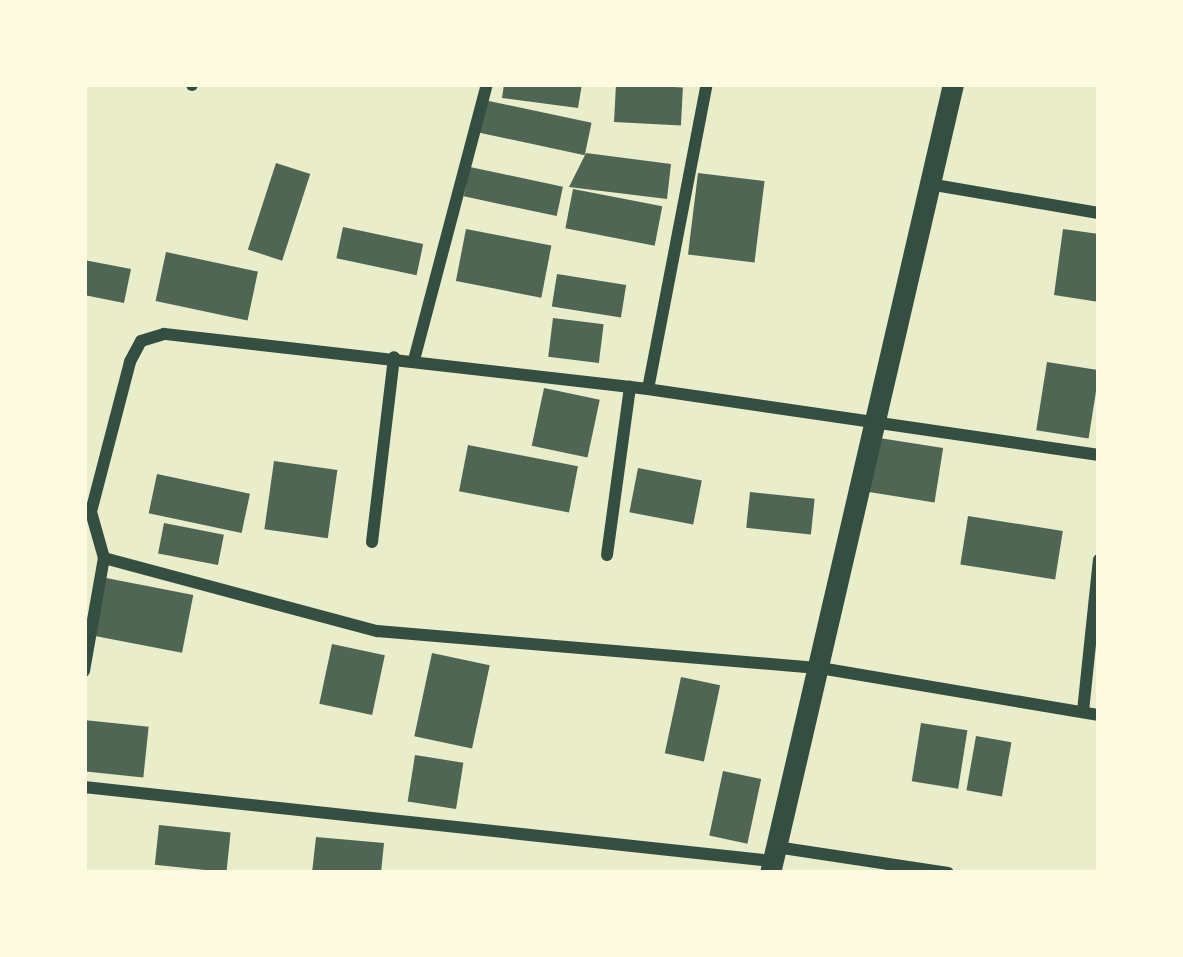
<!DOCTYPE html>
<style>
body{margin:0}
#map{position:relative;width:1183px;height:957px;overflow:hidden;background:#e9edc9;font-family:"Public Sans",sans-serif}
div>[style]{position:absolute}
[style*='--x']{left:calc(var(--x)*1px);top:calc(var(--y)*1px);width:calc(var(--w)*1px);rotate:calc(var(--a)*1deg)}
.building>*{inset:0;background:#4f6655;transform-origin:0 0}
.minor>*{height:12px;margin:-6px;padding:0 6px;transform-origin:6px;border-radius:6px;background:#344e41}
.tertiary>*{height:21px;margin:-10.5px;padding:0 10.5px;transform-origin:10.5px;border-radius:10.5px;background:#344e41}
span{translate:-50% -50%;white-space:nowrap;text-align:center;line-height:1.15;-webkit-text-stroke:9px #fefae0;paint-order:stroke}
.frame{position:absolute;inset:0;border:87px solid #fefae0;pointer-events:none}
</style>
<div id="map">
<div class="building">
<i style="clip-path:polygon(504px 84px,582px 84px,578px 108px,502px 98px)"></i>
<i style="left:616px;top:84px;width:67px;height:38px;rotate:3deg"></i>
<i style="left:484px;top:100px;width:110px;height:33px;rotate:12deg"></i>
<i style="clip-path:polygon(586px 153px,671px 164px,667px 199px,569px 187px)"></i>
<i style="left:276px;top:163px;width:36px;height:91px;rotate:18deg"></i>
<i style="left:470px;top:167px;width:95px;height:30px;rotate:12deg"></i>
<i style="left:698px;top:173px;width:67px;height:82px;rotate:7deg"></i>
<i style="left:573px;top:189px;width:91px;height:40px;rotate:11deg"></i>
<i style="left:343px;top:227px;width:82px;height:32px;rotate:12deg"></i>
<i style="left:466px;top:229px;width:87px;height:53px;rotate:11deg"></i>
<i style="clip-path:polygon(1063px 229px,1099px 234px,1099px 302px,1054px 295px)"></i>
<i style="left:166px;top:252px;width:94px;height:50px;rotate:12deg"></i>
<i style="clip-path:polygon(84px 260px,131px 269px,124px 303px,84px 295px)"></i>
<i style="left:557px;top:274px;width:70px;height:33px;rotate:9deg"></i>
<i style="left:553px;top:318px;width:51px;height:39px;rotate:7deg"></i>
<i style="left:1047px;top:362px;width:53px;height:69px;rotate:9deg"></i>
<i style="left:544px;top:388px;width:57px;height:59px;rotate:12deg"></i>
<i style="left:873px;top:437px;width:71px;height:55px;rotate:9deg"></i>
<i style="left:468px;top:445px;width:112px;height:47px;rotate:11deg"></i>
<i style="left:274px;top:461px;width:64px;height:69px;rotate:8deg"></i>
<i style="left:638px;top:468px;width:65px;height:45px;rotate:11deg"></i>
<i style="left:157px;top:474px;width:95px;height:40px;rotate:12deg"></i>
<i style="left:750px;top:492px;width:65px;height:36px;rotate:6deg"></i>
<i style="left:968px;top:516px;width:96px;height:49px;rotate:9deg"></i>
<i style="left:164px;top:523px;width:61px;height:31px;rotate:11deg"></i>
<i style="left:101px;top:577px;width:94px;height:59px;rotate:11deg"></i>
<i style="left:332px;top:644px;width:54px;height:61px;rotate:12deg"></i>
<i style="left:432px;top:653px;width:59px;height:85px;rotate:12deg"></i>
<i style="left:681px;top:677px;width:40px;height:78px;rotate:12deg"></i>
<i style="left:84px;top:720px;width:65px;height:51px;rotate:6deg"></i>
<i style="left:921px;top:723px;width:47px;height:59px;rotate:9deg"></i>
<i style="left:976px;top:736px;width:36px;height:55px;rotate:10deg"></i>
<i style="left:415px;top:755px;width:49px;height:47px;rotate:9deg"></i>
<i style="left:723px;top:771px;width:39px;height:66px;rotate:12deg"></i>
<i style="left:159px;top:825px;width:72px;height:40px;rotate:6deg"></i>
<i style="clip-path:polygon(316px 837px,384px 843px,381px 873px,312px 873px)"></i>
</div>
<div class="minor">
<i style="--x:192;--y:85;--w:1;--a:-90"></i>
<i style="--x:929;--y:184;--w:172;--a:9.7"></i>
<i style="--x:414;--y:360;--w:285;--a:-75.2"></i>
<i style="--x:648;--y:389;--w:311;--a:-79.1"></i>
<i style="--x:1099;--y:455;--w:456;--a:-171.7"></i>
<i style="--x:648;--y:389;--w:487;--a:-173.5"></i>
<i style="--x:164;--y:334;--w:24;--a:163"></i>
<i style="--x:141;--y:341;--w:24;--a:118"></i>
<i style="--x:130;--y:362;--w:155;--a:104.6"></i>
<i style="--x:91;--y:512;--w:48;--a:74.2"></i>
<i style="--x:104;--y:558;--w:283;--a:15"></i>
<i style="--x:377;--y:631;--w:445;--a:4.8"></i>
<i style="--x:820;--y:668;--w:283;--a:9.6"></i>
<i style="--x:372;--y:542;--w:186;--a:-83.2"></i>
<i style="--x:607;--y:555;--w:170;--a:-82.2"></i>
<i style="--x:84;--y:671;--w:115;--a:-80"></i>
<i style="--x:1083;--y:711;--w:152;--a:-84"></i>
<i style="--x:84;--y:787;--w:692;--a:6.14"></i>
<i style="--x:776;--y:847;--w:174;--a:8.6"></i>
</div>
<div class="tertiary">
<i style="--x:770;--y:873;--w:810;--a:-76.94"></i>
</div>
<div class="frame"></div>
</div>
